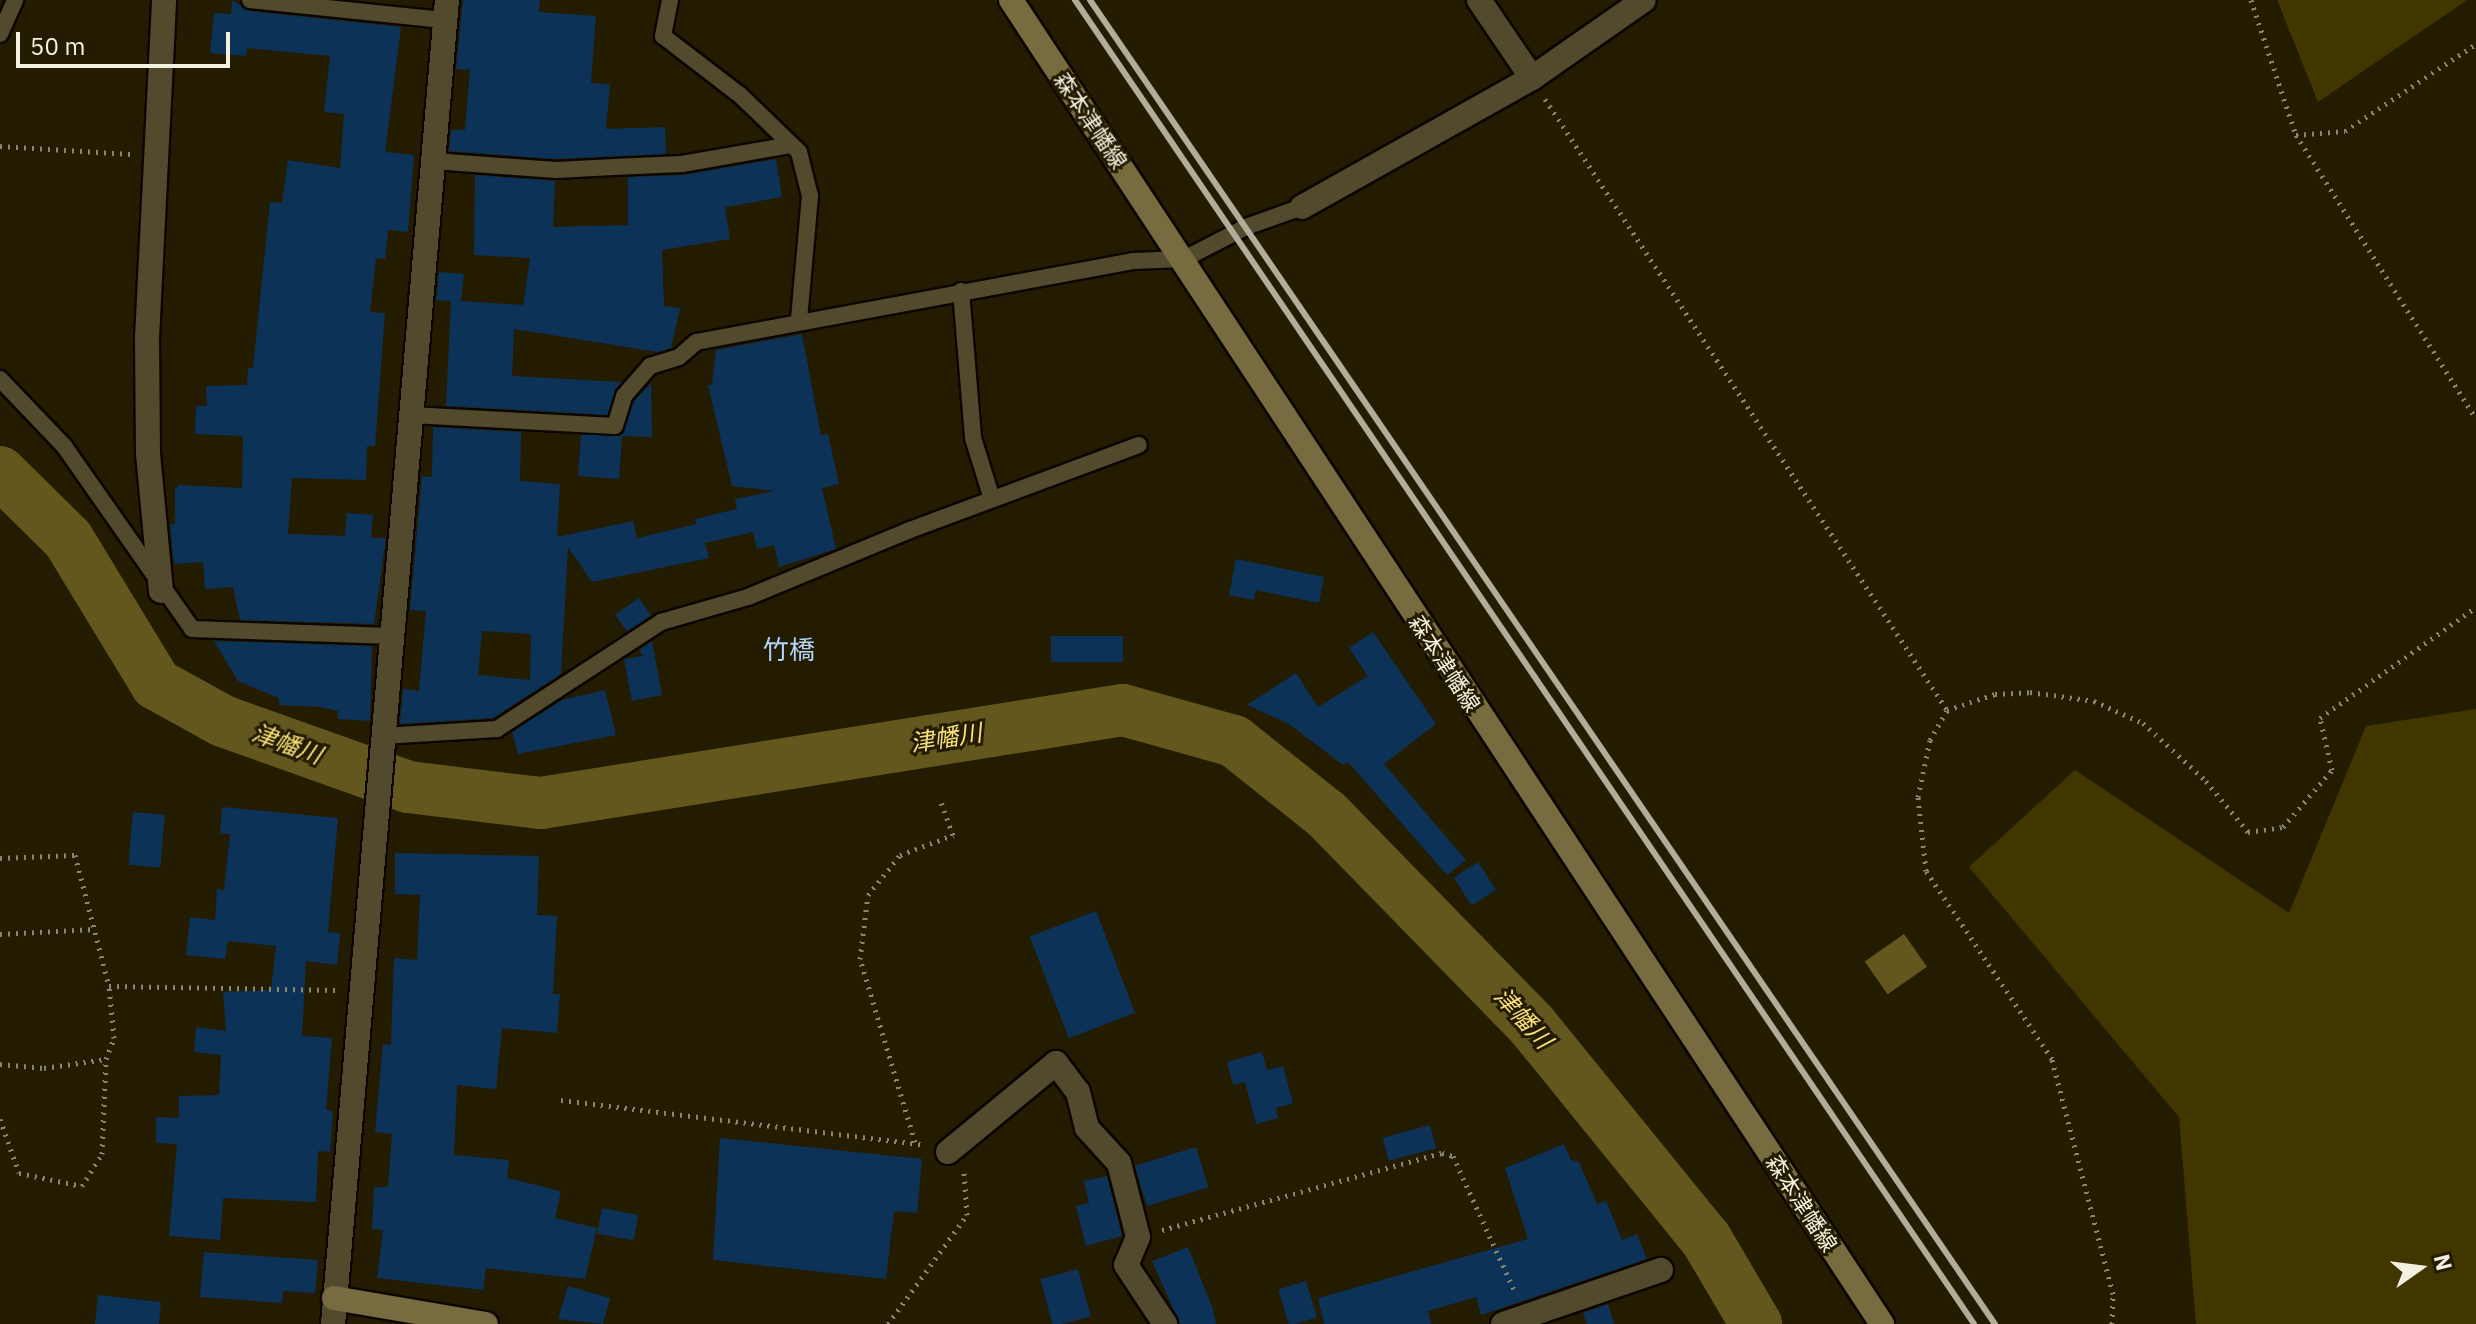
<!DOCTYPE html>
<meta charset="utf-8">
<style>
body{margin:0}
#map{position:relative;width:2476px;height:1324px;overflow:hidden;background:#231c01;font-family:"IBM Plex Sans","Noto Sans JP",sans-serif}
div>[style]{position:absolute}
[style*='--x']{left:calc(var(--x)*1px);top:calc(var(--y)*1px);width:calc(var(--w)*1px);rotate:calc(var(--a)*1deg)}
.green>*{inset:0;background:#413600}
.water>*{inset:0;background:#64571e;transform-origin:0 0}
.river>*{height:52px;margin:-26px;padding:0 26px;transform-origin:26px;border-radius:26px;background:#64571e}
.building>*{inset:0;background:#0c3357;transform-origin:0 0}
.path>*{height:5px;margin-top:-2.5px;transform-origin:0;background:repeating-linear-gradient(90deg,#8b8670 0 2px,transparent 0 8px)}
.roads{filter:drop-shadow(2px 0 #0d0600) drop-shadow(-2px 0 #0d0600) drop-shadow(0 2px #0d0600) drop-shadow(0 -2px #0d0600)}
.lane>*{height:16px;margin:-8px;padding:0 8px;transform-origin:8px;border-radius:8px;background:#514a2d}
.street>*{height:24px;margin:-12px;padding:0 12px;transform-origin:12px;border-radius:12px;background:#514a2d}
.secondary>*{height:24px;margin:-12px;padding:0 12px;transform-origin:12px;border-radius:12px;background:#776c40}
.rail>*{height:6px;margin:-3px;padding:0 3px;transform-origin:3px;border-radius:3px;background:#b1ad98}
span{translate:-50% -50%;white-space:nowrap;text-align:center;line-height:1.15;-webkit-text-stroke:6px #231c01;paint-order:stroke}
.street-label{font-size:22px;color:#f5f1e0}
.water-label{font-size:24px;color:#fae179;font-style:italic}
.quarter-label{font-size:26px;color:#b4d4f7}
.north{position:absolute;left:2380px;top:1228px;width:80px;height:80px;-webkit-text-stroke:6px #231c01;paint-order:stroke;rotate:76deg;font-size:22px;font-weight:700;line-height:32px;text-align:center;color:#f5f1e0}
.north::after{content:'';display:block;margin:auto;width:28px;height:36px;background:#f5f1e0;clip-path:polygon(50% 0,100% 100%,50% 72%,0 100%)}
.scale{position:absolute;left:16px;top:32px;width:214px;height:36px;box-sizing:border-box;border:4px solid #f5f1e0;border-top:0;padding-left:10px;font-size:24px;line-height:28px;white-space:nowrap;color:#f5f1e0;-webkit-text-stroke:6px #231c01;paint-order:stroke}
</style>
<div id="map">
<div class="green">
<i style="clip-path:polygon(2277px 0,2467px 0,2318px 102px)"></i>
<i style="clip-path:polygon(2476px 709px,2476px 1324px,2196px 1324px,2179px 1117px,1969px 867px,2075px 770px,2289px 913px,2366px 726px)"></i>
</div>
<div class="water">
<i style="left:1904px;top:934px;width:40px;height:48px;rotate:55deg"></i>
</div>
<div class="river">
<i style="--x:0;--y:472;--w:95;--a:44.6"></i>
<i style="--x:68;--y:539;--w:170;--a:58.7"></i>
<i style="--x:156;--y:684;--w:77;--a:28.9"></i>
<i style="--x:223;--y:721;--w:196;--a:19.6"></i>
<i style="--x:408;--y:787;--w:134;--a:6.9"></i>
<i style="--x:541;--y:803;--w:589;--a:-9.08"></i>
<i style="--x:1123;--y:710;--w:115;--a:15.6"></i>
<i style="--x:1234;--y:741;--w:119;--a:38.5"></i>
<i style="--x:1327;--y:815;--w:292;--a:45.7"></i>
<i style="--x:1531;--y:1024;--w:277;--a:50.9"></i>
<i style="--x:1706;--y:1239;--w:99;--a:59.5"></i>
</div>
<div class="building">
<i style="clip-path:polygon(232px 0,249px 11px,401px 27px,385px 152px,414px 155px,408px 232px,388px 230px,385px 259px,376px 258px,370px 312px,385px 313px,375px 446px,367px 446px,366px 480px,292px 478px,288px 534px,345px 536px,347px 513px,373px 515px,371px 538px,386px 538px,374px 624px,240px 620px,233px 587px,205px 589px,203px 562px,174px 564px,170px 525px,175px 524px,175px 489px,179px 485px,242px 488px,243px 436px,195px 434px,196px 406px,207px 406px,206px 386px,247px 385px,248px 368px,253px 368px,270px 202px,282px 203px,288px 160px,340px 168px,344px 114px,324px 112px,330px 56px,247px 48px,246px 56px,210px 53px,214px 13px,231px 14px)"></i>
<i style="clip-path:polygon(463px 0,540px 0,539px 12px,596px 16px,591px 83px,610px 84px,606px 129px,665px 127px,666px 154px,555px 159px,449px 151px,451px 130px,465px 130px,470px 70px,456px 69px)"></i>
<i style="clip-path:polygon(776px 159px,782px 197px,725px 207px,730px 239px,662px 250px,664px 306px,680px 308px,671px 348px,658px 352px,514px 329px,512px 376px,622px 382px,607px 415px,446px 406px,451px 301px,436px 300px,439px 272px,464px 274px,461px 301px,523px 305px,530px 258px,474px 255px,475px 175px,555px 181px,553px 227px,628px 225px,628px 177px,684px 175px)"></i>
<i style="clip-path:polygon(evenodd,802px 334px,821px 435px,828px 434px,839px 484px,822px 488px,836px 549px,779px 567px,774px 545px,757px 549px,753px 532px,705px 543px,709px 558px,592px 582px,568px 547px,561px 674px,493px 718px,400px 724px,403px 689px,419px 691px,426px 611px,410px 610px,422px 476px,432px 477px,433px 427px,521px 432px,520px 481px,560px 484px,557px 537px,633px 521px,637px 538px,696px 524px,695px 519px,737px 509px,735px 499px,775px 491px,732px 486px,708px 385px,712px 385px,716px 350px,802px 334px,482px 631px,531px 634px,530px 680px,478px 675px,482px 631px)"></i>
<i style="clip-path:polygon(651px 383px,652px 437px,622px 436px,619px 479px,578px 476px,581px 435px,623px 434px,634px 401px)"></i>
<i style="clip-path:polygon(1236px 559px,1324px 577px,1319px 603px,1256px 590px,1254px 600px,1229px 595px)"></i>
<i style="left:639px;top:598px;width:21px;height:29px;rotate:55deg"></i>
<i style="clip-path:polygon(1373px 632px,1436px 724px,1384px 764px,1466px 860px,1447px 875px,1348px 762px,1343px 765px,1289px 724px,1247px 705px,1296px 673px,1318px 707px,1368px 676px,1349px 648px)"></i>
<i style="left:1123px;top:636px;width:26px;height:72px;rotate:90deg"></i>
<i style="clip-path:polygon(214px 641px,372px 646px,370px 721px,338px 719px,338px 711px,321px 707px,279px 705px,279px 698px,238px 681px)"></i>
<i style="clip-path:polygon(652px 641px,662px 695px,632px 701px,624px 659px,643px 656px,639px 650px)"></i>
<i style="clip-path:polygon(605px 690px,616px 735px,518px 754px,512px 732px,562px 700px)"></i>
<i style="clip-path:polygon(222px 807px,338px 818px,328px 932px,340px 933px,337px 965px,306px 961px,302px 1036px,332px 1038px,326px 1110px,333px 1111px,330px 1152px,318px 1151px,316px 1202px,223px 1198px,220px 1240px,169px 1236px,177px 1144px,156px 1143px,156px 1117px,179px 1118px,179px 1096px,219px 1095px,221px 1055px,194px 1052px,196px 1027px,226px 1031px,223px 992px,271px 990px,276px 946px,228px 941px,225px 959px,186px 955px,190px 917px,215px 920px,217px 889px,224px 890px,230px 834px,220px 834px)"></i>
<i style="left:133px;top:812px;width:32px;height:53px;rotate:5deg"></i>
<i style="clip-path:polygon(395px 853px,539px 856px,537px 915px,557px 916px,553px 994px,560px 994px,557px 1033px,502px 1028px,496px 1089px,457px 1085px,454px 1155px,509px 1160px,507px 1178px,561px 1191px,555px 1218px,597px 1228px,585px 1279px,486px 1268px,483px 1290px,377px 1278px,383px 1230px,372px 1229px,374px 1187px,388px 1187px,392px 1134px,375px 1132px,383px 1044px,391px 1045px,394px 958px,417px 960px,420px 895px,395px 894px)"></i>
<i style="left:1478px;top:862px;width:33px;height:29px;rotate:57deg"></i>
<i style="left:1096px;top:911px;width:109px;height:71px;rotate:69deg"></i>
<i style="clip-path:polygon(1262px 1052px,1267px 1070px,1283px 1066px,1293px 1103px,1276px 1108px,1278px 1118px,1256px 1124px,1245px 1082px,1233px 1085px,1227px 1062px)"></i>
<i style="left:1430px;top:1125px;width:24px;height:49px;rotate:75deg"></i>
<i style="clip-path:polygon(720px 1138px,922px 1159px,917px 1213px,894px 1211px,886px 1279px,713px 1260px)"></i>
<i style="clip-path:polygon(1564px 1144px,1571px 1160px,1579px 1162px,1597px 1204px,1606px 1201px,1622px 1240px,1637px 1234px,1647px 1259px,1481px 1315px,1476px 1297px,1428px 1311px,1431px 1324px,1324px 1324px,1318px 1298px,1528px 1239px,1505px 1168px)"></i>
<i style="left:1196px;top:1147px;width:42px;height:64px;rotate:73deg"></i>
<i style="clip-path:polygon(1107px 1176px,1122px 1236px,1086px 1246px,1076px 1206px,1089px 1203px,1084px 1181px)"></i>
<i style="left:602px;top:1208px;width:37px;height:26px;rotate:11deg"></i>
<i style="clip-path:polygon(1188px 1247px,1213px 1309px,1216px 1324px,1180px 1324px,1152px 1261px)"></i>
<i style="clip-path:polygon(204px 1252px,318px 1260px,315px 1293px,283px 1291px,282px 1303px,200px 1297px)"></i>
<i style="left:1078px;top:1269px;width:49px;height:39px;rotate:75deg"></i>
<i style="left:1306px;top:1281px;width:38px;height:29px;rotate:73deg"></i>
<i style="clip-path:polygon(568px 1286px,610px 1298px,603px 1324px,558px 1319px)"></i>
<i style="clip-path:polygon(98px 1295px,161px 1302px,159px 1324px,95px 1324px)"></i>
<i style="clip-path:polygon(1608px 1304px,1614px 1324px,1587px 1324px,1583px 1313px)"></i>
</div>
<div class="path">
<i style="--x:2251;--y:0;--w:142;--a:71.6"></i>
<i style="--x:2296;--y:135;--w:336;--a:57.6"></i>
<i style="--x:1545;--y:99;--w:731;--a:56.66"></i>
<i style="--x:2296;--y:135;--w:49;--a:-4.7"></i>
<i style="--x:2345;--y:131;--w:157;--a:-33.6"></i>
<i style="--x:0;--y:146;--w:131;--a:3.5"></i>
<i style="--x:0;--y:858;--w:75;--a:-2.3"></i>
<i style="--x:75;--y:855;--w:135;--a:75.5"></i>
<i style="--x:109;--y:986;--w:229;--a:1"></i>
<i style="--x:0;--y:934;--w:95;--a:-3"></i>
<i style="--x:0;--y:1064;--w:44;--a:5.2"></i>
<i style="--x:44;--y:1068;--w:63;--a:-8.3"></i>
<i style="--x:561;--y:1100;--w:367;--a:7"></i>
<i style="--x:0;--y:1119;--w:57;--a:70.6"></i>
<i style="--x:19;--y:1173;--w:64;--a:11.7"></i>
<i style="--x:82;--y:1186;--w:38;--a:-58"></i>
<i style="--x:102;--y:1154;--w:95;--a:-87.6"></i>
<i style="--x:106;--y:1059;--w:22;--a:-69"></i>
<i style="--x:114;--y:1038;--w:52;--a:-95.5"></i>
<i style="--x:915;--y:1142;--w:191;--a:-106.7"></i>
<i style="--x:860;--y:959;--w:64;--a:-82.9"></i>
<i style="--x:868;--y:895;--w:51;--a:-51.3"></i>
<i style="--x:900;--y:855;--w:57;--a:-20.7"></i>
<i style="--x:953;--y:835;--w:37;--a:-110"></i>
<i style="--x:1162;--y:1230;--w:290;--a:-15.4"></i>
<i style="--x:1442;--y:1153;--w:11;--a:15"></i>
<i style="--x:1453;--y:1156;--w:152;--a:65.5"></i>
<i style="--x:888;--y:1324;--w:135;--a:-54.1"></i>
<i style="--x:967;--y:1215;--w:43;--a:-94"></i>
<i style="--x:2112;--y:1324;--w:30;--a:-88"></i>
<i style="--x:2113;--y:1294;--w:243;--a:-104.6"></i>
<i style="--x:2052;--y:1059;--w:226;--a:-123.8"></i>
<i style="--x:1926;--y:871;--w:74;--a:-96.2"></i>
<i style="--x:1918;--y:797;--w:58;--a:-78.1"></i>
<i style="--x:1930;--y:740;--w:34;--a:-60"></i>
<i style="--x:1947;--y:710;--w:51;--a:-18.4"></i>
<i style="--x:1995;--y:694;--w:35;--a:-3"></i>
<i style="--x:2030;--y:692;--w:65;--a:8"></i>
<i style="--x:2094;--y:701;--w:54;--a:24.2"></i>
<i style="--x:2143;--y:723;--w:86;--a:42.6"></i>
<i style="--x:2206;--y:781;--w:66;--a:50.5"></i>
<i style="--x:2248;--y:832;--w:35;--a:-8"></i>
<i style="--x:2283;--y:827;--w:75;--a:-49.3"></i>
<i style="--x:2332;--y:770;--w:53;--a:-103"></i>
<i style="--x:2320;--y:718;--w:191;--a:-35.4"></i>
</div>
<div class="roads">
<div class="lane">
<i style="--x:250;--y:0;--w:196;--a:5.9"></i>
<i style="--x:670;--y:0;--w:37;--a:101"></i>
<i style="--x:663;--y:36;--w:97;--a:37.5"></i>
<i style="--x:740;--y:95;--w:82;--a:44"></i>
<i style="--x:799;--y:152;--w:45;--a:76"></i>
<i style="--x:810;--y:196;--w:124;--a:95.1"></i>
<i style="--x:0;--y:34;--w:37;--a:-66"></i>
<i style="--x:433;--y:161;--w:123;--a:4.2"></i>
<i style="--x:556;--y:170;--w:58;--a:-3"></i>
<i style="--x:614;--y:167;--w:68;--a:-2.5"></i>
<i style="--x:682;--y:164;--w:111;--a:-9.9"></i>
<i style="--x:961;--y:291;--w:147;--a:85.3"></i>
<i style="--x:973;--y:438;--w:64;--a:72.7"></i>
<i style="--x:0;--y:379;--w:93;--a:46.3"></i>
<i style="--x:64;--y:446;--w:223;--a:55"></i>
<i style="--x:192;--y:629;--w:199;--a:2"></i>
<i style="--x:411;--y:415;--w:204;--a:3.1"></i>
<i style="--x:615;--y:426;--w:31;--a:-73"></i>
<i style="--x:624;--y:396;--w:40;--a:-49"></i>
<i style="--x:650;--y:366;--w:30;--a:-17"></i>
<i style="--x:679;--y:357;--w:23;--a:-41"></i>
<i style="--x:696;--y:342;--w:444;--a:-10.5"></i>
<i style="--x:1133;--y:261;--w:51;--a:-2.2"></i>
<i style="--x:1184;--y:259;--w:70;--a:-27.3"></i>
<i style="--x:1246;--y:227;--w:59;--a:-19.7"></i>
<i style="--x:382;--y:736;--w:115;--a:-3.5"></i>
<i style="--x:497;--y:729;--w:196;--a:-33.1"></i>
<i style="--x:661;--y:622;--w:91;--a:-16"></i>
<i style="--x:748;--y:597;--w:175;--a:-22.5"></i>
<i style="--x:910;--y:530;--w:244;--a:-20.4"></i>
</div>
<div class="street">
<i style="--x:1479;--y:0;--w:94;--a:55.8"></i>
<i style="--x:1302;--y:207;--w:264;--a:-29.3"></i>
<i style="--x:1532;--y:78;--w:136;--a:-34.9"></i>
<i style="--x:161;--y:591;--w:139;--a:-95.4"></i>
<i style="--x:148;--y:453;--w:115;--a:-90.5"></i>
<i style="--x:147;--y:338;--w:338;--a:-87.1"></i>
<i style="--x:948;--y:1152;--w:140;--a:-39.5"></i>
<i style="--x:1056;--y:1063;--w:36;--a:53"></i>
<i style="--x:1078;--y:1092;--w:37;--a:76"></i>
<i style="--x:1087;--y:1128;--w:47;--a:47.6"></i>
<i style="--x:1119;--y:1163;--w:76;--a:75.6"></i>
<i style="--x:1138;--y:1237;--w:30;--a:113"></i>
<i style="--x:1126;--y:1265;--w:71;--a:56.5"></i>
<i style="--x:333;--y:1324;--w:1329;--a:-85.08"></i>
<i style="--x:1503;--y:1324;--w:167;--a:-18.9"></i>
</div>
<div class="secondary">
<i style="--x:1011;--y:0;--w:1585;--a:56.66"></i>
<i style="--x:334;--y:1298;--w:154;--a:9.7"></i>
</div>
</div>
<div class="rail">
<i style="--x:1075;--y:0;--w:1600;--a:55.82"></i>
<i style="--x:1090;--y:0;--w:1604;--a:55.65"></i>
</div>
<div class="street-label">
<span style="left:1091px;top:120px;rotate:56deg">森本津幡線</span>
<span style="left:1445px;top:663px;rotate:57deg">森本津幡線</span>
<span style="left:1802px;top:1203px;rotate:57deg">森本津幡線</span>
</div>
<div class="water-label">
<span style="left:946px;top:738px;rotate:-9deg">津幡川</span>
<span style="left:287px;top:744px;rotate:20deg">津幡川</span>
<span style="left:1523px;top:1018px;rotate:48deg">津幡川</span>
</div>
<div class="quarter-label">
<span style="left:789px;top:650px">竹橋</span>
</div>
<div class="north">N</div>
<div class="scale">50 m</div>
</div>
